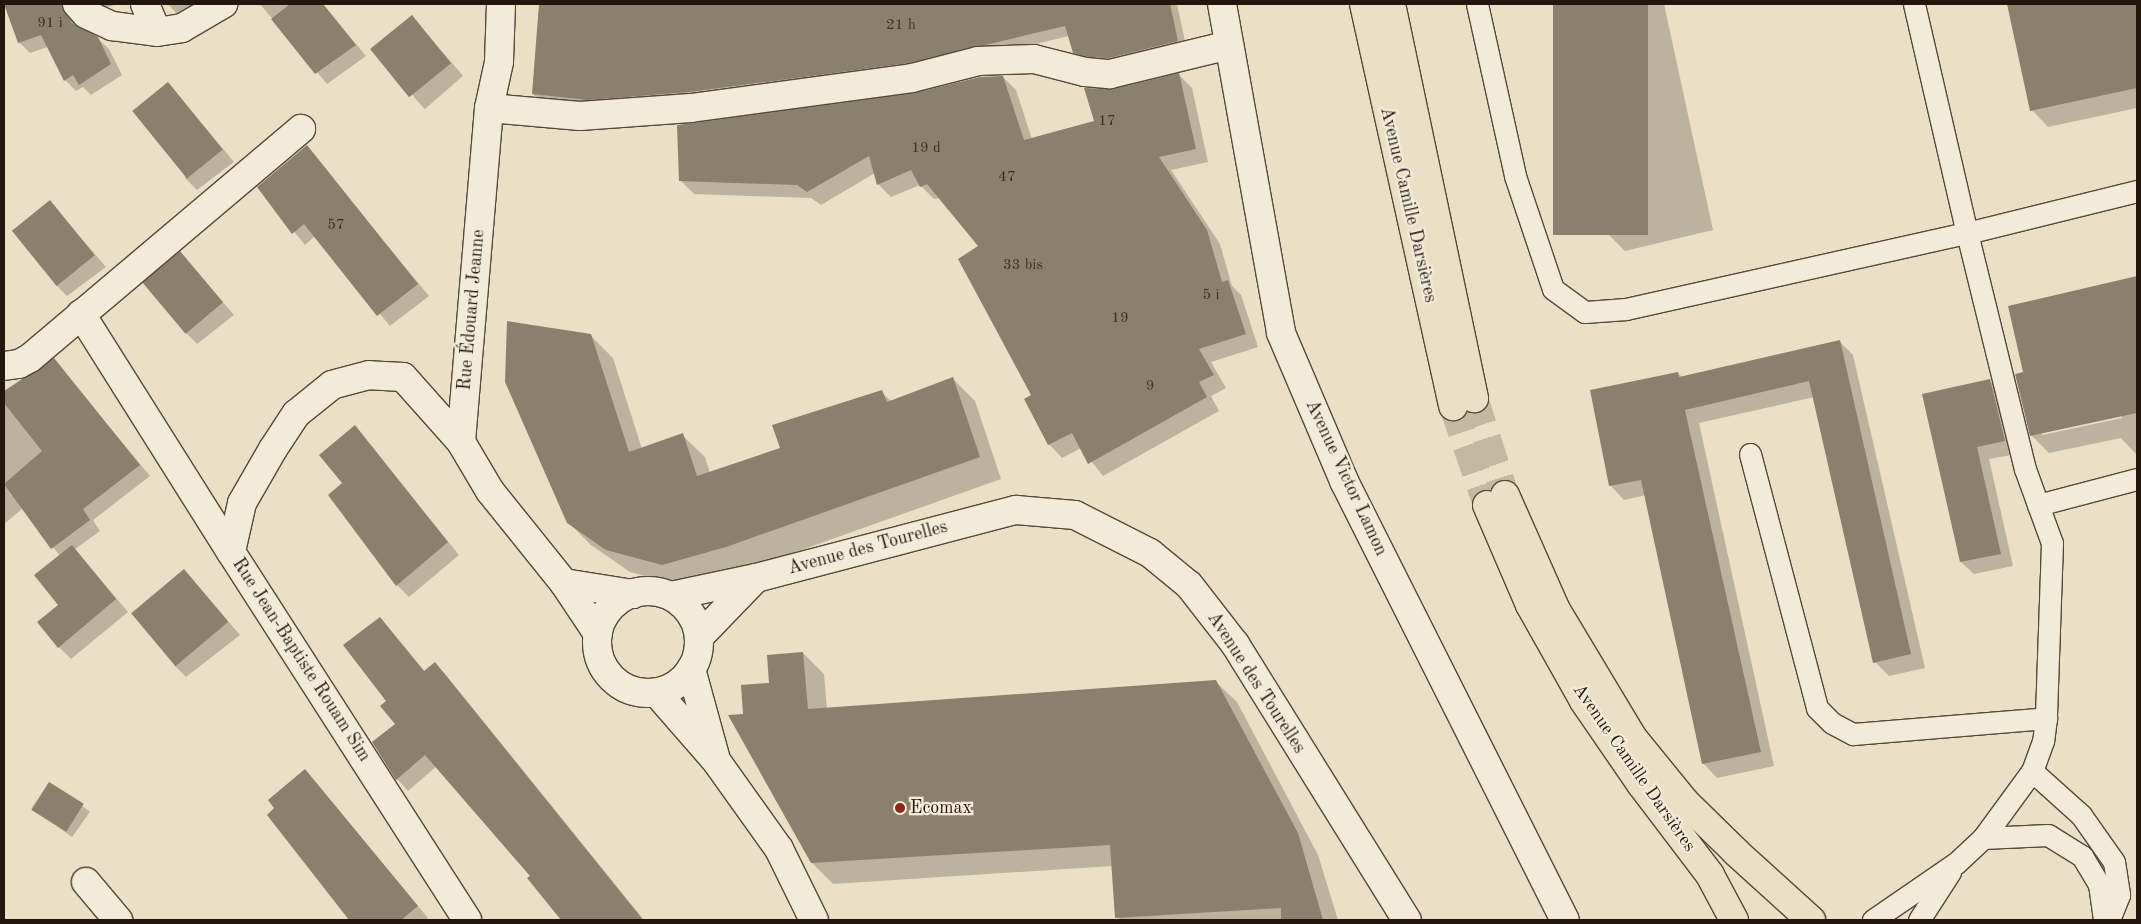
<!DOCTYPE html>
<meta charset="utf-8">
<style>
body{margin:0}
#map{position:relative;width:2141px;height:924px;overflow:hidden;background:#ebe0c6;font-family:"Old Standard TT",serif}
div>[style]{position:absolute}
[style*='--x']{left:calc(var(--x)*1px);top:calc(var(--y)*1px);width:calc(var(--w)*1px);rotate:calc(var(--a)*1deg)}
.shadow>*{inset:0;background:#0003;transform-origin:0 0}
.building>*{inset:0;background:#8b7f6d;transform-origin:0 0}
.primary-tunnel>*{height:28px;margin-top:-14px;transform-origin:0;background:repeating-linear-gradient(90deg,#c3b8a1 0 28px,transparent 0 42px)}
.roads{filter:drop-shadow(1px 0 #55483b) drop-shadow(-1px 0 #55483b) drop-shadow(0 1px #55483b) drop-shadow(0 -1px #55483b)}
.lane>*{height:21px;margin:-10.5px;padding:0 10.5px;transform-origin:10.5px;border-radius:10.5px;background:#f2ebda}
.street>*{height:28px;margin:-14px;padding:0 14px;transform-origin:14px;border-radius:14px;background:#f2ebda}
.street>.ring{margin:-14px;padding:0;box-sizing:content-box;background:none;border:28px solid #f2ebda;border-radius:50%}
.secondary>*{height:28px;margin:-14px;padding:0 14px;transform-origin:14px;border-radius:14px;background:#f2ebda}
.primary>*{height:28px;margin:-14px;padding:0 14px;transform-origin:14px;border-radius:14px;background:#ebe0c6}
.dots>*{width:14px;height:14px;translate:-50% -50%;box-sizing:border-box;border:2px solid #f2ebda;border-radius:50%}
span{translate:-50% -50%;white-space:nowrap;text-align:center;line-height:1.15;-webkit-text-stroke:4.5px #f2ebda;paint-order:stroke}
.number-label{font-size:15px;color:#3d3025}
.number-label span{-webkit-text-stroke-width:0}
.street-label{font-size:18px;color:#23160d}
.poi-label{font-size:18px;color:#23160d}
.left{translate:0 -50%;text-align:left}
.frame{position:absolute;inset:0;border:5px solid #23160d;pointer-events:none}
</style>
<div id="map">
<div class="shadow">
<i style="clip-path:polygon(4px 4px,77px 4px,72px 11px,76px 26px,97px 38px,109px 49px,122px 75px,91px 95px,83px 87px,76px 91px,65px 80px,48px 47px,30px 53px,19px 42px)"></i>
<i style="clip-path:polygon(99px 4px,118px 4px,104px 8px)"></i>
<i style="clip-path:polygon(168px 4px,218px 4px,186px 24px)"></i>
<i style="clip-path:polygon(260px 4px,323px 4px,366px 56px,327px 84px)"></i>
<i style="clip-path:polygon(540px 4px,912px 4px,915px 31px,977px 23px,973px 4px,1177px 4px,1187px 51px,1119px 68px,1084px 62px,1074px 52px,1069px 36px,919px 72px,700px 102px,543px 104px,533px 94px)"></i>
<i style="clip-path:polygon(1554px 4px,1664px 4px,1713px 230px,1625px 251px,1604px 230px)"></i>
<i style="clip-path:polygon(2009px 4px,2137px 4px,2137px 108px,2048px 127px,2032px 110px)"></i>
<i style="left:412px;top:17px;width:78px;height:51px;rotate:49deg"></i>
<i style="clip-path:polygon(1179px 75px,1192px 88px,1208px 162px,1171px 170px,1220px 244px,1232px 286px,1241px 295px,1258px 347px,1211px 362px,1226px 388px,1211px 396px,1219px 411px,1103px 476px,1081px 448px,1062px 458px,1049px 444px,980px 247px,940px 198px,934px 199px,920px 185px,891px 197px,878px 184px,875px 173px,821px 205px,811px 198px,694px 194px,681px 181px,914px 95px,1003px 77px,1016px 90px,1032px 139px,1095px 121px,1114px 90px)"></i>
<i style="clip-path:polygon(168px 83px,234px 162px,197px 190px,185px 178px)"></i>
<i style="clip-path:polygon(306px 147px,429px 296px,390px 326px,315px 236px,305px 245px,258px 188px)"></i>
<i style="clip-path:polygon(50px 202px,106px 267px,67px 296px,55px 284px)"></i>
<i style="clip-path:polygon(180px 253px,234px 315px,197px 344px,185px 332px)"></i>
<i style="clip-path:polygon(evenodd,2137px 277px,2137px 455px,2121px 438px,2049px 453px,2031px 435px,2025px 373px,2010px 307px,2137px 277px,2121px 415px,2122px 418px,2042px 435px,2042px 432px,2121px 415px)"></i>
<i style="clip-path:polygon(590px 335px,613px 358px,642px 449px,682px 435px,705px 457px,710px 473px,782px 449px,881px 392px,891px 401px,953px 379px,975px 401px,1001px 479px,748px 569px,685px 587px,630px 572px,591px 545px,568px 522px)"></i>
<i style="clip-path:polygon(1839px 341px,1853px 355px,1925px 668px,1889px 676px,1875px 662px,1814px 397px,1699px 423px,1774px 766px,1717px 778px,1703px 763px,1646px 495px,1624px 500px,1610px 485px,1678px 373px,1682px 377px)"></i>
<i style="clip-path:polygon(54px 360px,150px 476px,93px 520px,100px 531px,75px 549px,128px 612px,71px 659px,59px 647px,60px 556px,23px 508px,4px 524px,4px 393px)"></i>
<i style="clip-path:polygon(1990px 381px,2002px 393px,2017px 454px,1989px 459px,2013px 566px,1974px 574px,1961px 562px,1924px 395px)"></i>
<i style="clip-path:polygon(355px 427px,459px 555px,409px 597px,397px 585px,343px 483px)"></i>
<i style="clip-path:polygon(184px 570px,240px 635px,186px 677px,174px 665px)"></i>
<i style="clip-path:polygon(380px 619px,425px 672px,435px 663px,446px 675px,644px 920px,563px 920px,529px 878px,532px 876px,437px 766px,408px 791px,397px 779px,373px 743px,397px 724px,388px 701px)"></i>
<i style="clip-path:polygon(803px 653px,824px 674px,827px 709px,1215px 681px,1237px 702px,1318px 855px,1338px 920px,1119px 920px,1113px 866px,833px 884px,812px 863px,744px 715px,770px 684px)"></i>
<i style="clip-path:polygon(305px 770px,428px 918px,426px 920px,353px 920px,269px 815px)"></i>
<i style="left:49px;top:783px;width:50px;height:31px;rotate:35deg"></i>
</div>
<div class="building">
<i style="clip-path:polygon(4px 4px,62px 4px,72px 23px,98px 37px,111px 64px,79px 85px,73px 75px,64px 81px,41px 35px,18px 43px)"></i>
<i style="clip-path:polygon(290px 4px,323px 4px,356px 45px,315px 74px,271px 19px)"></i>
<i style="clip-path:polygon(539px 4px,1170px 4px,1178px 41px,1109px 58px,1088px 57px,1073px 53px,1065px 26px,909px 63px,689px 92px,588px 100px,532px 94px)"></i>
<i style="left:1553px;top:4px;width:95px;height:231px"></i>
<i style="clip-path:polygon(2007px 4px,2137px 4px,2137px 88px,2030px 111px)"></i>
<i style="left:412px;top:15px;width:62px;height:54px;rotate:51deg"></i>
<i style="clip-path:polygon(1179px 73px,1196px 149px,1159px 157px,1207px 230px,1222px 282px,1228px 280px,1246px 334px,1199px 349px,1214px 375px,1199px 382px,1207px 397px,1088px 464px,1072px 433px,1048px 445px,1024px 399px,1031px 395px,958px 259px,978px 246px,927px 184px,920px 187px,911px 170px,877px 185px,869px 156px,807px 192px,797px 185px,679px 181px,677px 125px,914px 93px,980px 77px,1003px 76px,1024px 140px,1094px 121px,1084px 88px,1113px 89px)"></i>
<i style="left:168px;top:82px;width:87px;height:46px;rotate:51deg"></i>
<i style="clip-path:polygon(307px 145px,418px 284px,377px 316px,304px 224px,292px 234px,257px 187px)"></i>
<i style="left:50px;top:200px;width:71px;height:49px;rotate:51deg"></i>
<i style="left:180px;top:251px;width:67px;height:49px;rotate:50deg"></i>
<i style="clip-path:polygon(2137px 276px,2137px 413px,2030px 436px,2015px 374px,2023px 372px,2008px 306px)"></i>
<i style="clip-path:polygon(507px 321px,591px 334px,629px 452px,683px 433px,697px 476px,780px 448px,772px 425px,882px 390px,887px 402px,953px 377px,980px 457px,726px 547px,662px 565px,606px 550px,567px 523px,505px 382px)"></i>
<i style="clip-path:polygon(1840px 340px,1911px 654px,1873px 663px,1809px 381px,1685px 410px,1761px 752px,1702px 764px,1641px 480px,1609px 486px,1590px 390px,1678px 372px,1679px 377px)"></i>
<i style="clip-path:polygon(54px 358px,140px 465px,83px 509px,90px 520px,51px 549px,4px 484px,42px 451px,4px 403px,4px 391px)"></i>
<i style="clip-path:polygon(1990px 379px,2005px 441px,1977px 447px,2001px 554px,1960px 562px,1922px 394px)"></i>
<i style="clip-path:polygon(355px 425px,448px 542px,396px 586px,328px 495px,342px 483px,319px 455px)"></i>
<i style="clip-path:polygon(72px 545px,116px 599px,58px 648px,37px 622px,58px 605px,34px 575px)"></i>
<i style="left:184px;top:569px;width:69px;height:69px;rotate:50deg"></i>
<i style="clip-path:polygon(380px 617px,424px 671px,435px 662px,643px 920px,561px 920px,527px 878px,530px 876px,425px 755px,396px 780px,372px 742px,395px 724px,380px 706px,386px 701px,343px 645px)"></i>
<i style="clip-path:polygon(803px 652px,808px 709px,1216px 680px,1298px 833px,1323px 920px,1281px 920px,1281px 908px,1115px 918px,1110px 845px,811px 863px,728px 715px,743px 714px,741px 685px,769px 683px,767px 655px)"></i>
<i style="clip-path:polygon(305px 769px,418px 906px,401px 920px,349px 920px,267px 815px,274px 808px,268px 800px)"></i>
<i style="left:49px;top:782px;width:41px;height:33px;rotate:32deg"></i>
</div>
<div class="primary-tunnel">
<i style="--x:1474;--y:398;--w:102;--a:72.3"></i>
<i style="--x:1453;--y:406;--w:105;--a:71"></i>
</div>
<div class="roads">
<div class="lane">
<i style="--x:1477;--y:4;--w:176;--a:77.5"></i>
<i style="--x:1515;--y:176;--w:119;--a:71.4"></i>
<i style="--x:1553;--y:289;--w:39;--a:36"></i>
<i style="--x:1585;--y:312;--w:41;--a:-4.2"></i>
<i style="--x:1626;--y:309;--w:349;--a:-12.6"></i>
<i style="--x:1967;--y:233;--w:243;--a:76.2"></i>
<i style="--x:2025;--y:469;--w:79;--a:70"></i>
<i style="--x:2052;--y:543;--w:175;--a:92"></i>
<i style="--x:1914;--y:4;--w:235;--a:77"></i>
<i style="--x:1967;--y:233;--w:175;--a:-13.9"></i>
<i style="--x:1750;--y:454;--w:263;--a:75.2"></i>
<i style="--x:1817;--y:708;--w:21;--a:45"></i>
<i style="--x:1832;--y:723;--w:24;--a:28"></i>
<i style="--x:1853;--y:734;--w:194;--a:-4.7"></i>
<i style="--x:2046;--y:718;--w:23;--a:97"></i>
<i style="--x:2043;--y:741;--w:32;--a:110"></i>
<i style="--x:2032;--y:771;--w:83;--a:126.2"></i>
<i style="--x:1983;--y:838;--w:37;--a:137"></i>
<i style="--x:1956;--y:863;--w:101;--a:145.5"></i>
<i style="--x:2038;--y:505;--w:102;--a:-14.7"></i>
<i style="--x:2032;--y:771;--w:66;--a:41.9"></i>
<i style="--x:2081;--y:815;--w:57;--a:54.9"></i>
<i style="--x:2114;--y:862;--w:33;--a:81"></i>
<i style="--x:2119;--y:895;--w:27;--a:112"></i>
<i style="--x:1983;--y:838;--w:65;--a:-2.6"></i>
<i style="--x:2048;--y:835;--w:40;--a:32"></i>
<i style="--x:2082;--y:856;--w:33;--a:59"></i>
<i style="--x:2099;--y:884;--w:36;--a:82"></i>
<i style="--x:1919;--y:920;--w:57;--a:-57.1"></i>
</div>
<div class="street">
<i style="--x:77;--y:4;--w:13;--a:48"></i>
<i style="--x:86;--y:14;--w:29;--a:25"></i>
<i style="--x:112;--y:26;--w:45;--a:7.6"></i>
<i style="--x:157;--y:32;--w:25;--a:-9"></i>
<i style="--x:182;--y:28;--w:48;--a:-30.3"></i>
<i style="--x:145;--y:4;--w:30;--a:67"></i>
<i style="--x:501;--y:4;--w:58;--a:92"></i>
<i style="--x:499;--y:62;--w:47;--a:102.3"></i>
<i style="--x:489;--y:108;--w:335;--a:94.8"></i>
<i style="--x:461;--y:442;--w:57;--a:59.4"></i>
<i style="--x:490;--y:491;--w:118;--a:51.2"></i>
<i style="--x:564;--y:583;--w:61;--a:56.3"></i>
<i style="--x:489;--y:108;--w:91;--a:5"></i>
<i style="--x:580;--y:116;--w:111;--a:-4.1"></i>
<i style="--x:691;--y:108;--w:223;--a:-7.7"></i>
<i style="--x:912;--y:78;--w:68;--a:-14.4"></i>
<i style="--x:978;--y:61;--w:56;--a:-2"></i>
<i style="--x:1034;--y:59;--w:53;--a:14.3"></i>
<i style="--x:1085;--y:72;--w:25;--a:5"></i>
<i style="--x:1110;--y:74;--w:122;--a:-13.7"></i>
<i style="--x:81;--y:314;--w:281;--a:57.8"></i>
<i style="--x:4;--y:366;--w:15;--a:-8"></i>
<i style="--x:19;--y:364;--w:13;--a:-29"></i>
<i style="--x:30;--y:358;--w:355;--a:-40.2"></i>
<i style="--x:461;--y:442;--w:87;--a:-131.7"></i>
<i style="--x:403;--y:377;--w:34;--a:-177"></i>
<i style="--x:369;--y:375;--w:38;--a:165"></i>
<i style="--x:332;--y:385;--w:46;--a:141.1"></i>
<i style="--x:296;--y:414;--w:42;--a:123.3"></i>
<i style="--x:273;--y:449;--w:62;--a:119.9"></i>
<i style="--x:242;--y:503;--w:50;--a:102.7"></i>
<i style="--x:231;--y:552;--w:437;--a:57.3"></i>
<i style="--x:564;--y:583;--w:70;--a:9.1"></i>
<i class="ring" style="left:597px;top:591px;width:74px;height:74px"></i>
<i style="--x:671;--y:596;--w:87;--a:-12"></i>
<i style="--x:756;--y:578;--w:269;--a:-14.7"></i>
<i style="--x:1016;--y:510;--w:59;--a:4.8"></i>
<i style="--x:1075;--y:515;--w:84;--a:26.9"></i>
<i style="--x:1150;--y:553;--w:50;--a:39.4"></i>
<i style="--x:1189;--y:585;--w:75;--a:52.1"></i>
<i style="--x:1235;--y:644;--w:325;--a:58.1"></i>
<i style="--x:699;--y:637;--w:82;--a:-46"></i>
<i style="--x:691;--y:669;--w:90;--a:74.6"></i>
<i style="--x:657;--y:693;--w:91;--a:49"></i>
<i style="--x:717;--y:762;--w:107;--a:54.5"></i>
<i style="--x:779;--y:849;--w:79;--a:63.8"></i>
<i style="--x:86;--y:882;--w:50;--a:49.9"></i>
</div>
<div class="secondary">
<i style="--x:1222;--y:4;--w:334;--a:79.8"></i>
<i style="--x:1281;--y:333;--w:161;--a:66.9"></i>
<i style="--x:1344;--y:481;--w:491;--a:63.3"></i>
</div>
<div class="primary">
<i style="--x:1364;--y:4;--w:412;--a:77.5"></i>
<i style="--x:1391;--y:4;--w:403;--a:78.1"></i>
<i style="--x:1505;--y:495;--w:126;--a:66.1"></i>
<i style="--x:1556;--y:610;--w:149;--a:59"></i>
<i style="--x:1633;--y:738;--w:82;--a:50.9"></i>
<i style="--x:1685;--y:802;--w:73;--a:44.4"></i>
<i style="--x:1737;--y:853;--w:100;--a:42.2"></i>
<i style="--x:1487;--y:505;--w:109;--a:66.7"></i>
<i style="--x:1530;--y:605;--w:110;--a:60.6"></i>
<i style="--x:1584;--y:701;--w:101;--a:55.5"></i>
<i style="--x:1641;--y:784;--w:114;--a:52.8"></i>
<i style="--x:1710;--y:875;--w:51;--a:61.9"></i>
</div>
</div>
<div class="dots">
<i style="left:900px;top:808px;background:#8f2418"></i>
</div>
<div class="number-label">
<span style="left:50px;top:24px">91 i</span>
<span style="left:901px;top:26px">21 h</span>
<span style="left:1107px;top:122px">17</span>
<span style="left:926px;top:149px">19 d</span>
<span style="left:1007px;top:178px">47</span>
<span style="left:336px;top:226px">57</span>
<span style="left:1023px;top:266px">33 bis</span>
<span style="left:1211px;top:296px">5 i</span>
<span style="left:1120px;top:319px">19</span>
<span style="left:1150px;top:387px">9</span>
</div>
<div class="street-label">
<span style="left:1408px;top:205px;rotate:77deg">Avenue Camille Darsières</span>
<span style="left:472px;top:310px;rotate:-85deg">Rue Édouard Jeanne</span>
<span style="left:1346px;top:478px;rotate:65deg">Avenue Victor Lamon</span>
<span style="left:868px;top:548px;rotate:-15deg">Avenue des Tourelles</span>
<span style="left:301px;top:660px;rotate:57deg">Rue Jean-Baptiste Rouam Sim</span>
<span style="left:1256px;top:683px;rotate:57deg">Avenue des Tourelles</span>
<span style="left:1634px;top:768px;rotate:55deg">Avenue Camille Darsières</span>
</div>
<div class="poi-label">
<span class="left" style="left:910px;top:808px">Ecomax</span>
</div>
<div class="frame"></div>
</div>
